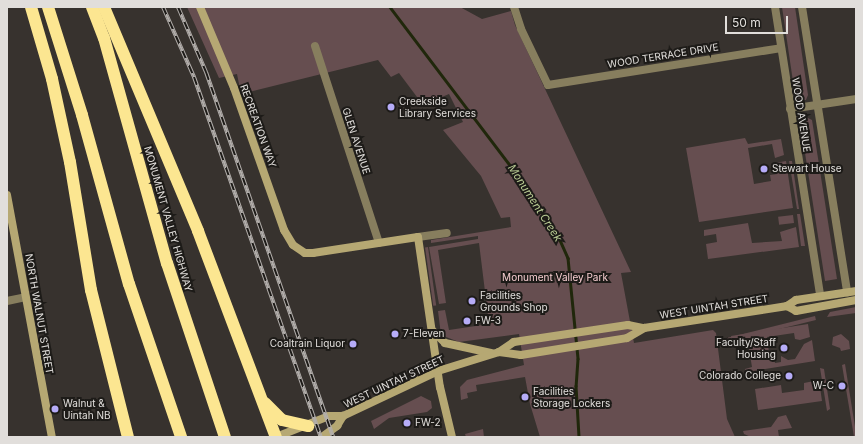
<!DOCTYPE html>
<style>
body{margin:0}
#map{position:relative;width:863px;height:444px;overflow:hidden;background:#37322e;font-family:Inter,sans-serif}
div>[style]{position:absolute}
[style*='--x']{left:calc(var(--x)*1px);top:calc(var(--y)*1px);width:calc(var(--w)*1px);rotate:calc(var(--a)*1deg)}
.green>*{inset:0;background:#664e50;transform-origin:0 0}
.stream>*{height:2.5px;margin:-1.25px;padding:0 1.25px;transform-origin:1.25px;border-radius:1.25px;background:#20270b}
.street>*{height:8px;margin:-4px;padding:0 4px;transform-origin:4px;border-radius:4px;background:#877e5e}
.secondary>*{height:8px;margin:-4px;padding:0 4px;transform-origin:4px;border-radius:4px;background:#b6a873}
.highway>*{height:12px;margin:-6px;padding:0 6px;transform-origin:6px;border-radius:6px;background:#fce691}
.rail>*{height:4px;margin-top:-2px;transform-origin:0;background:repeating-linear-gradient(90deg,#1d1b18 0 8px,#b2aeab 0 16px);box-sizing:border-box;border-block:1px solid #b2aeab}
.dots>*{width:11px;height:11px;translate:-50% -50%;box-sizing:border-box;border:2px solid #1d1b18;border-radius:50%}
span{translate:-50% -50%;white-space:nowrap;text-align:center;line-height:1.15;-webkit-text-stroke:4px #1d1b18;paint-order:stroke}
.street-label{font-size:10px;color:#e1dedb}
.poi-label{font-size:10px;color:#e1dedb}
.left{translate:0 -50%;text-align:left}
.right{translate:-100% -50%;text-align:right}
.park-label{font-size:10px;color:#f7ced1}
.water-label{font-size:11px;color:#bbcd95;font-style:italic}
.frame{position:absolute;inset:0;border:8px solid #e1dedb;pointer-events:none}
.scale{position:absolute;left:725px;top:16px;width:63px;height:18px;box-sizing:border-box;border:2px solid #e1dedb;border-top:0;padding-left:5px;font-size:12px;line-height:14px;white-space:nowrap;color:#e1dedb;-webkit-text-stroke:3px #1d1b18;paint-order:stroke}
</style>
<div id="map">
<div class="green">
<i style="clip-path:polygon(187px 7px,460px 7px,482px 19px,511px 11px,515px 25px,631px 272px,621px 273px,634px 343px,713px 330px,716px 333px,727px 419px,735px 437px,540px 437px,530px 404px,525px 377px,476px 385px,477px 391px,467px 393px,468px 398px,461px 400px,460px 387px,467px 380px,524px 365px,519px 334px,459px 342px,441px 335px,438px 311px,445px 310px,449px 330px,489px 324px,479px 243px,438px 250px,446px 303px,439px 304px,429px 247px,478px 239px,478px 236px,431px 243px,431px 240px,511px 227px,510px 217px,501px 218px,481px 176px,443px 130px,463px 122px,449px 94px,423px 105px,399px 73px,391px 77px,378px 60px,241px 94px,237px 74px,219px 78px)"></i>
<i style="clip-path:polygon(782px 7px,795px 7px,808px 95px,806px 100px,797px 100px,795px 95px)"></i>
<i style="clip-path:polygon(806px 117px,812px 120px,837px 279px,825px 281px,800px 121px)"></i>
<i style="clip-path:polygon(745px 138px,748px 144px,781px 139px,784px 155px,775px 158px,772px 144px,748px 148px,754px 184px,771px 181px,770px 175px,777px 174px,775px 163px,786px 161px,793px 208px,699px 222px,686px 148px)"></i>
<i style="clip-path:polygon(789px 161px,792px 161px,799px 209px,797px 209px)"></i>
<i style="clip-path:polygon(797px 214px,800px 214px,805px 246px,801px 246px)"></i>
<i style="left:793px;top:215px;width:8px;height:15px;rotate:83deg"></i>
<i style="clip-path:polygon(748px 223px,752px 243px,782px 241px,780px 232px,796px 227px,799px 247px,708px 259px,706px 244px,717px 242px,716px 234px,704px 236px,704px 230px)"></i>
<i style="left:428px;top:247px;width:59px;height:3px;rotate:82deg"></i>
<i style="clip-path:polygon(856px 307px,856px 313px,827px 317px,830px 312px)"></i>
<i style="left:815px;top:316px;width:4px;height:91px;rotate:76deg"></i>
<i style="clip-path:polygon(808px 324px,810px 337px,800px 340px,795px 339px,794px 333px,767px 337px,769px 353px,773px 353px,775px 363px,781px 362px,781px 356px,788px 360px,795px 359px,804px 344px,812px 340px,815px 361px,746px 372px,745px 369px,752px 367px,748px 343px,733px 345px,731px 336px)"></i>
<i style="clip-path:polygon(841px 334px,849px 341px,850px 349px,841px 351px,840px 348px,832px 345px,833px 337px)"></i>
<i style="clip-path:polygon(845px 364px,856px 433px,856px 437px,854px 437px,842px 365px)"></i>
<i style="clip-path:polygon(820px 368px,824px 369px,830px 409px,827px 411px)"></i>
<i style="clip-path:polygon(819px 380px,822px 401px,758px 410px,755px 389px,781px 385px,782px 393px,804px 390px,804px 383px)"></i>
<i style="clip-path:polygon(421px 396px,431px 401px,432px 408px,427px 412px,389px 418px,374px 429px,371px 421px)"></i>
<i style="clip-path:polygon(786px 415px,792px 428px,778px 430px,779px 437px,751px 437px,744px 434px,743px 431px,771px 427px,778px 417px)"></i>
<i style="clip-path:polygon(483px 429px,484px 437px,466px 437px,465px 434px)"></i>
</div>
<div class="stream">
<i style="--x:390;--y:7;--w:218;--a:52.8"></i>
<i style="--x:522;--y:181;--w:70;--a:57.2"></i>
<i style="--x:560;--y:240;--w:20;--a:66"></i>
<i style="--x:568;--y:258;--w:101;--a:84.3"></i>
<i style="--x:578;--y:359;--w:27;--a:94"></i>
<i style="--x:576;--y:386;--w:51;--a:86.6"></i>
</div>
<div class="street">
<i style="--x:514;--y:7;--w:23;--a:72"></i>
<i style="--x:521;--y:29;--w:62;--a:64.3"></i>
<i style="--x:548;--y:85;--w:236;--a:-9"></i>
<i style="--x:775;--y:7;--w:292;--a:81.1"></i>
<i style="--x:802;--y:7;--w:289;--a:81"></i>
<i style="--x:315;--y:46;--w:207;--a:72"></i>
<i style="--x:790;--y:109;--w:67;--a:-8.6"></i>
<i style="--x:418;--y:237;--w:29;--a:-8"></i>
<i style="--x:7;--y:301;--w:19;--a:-12"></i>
</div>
<div class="secondary">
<i style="--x:200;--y:7;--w:88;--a:67.2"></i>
<i style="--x:234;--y:88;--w:151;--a:70.6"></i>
<i style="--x:284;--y:230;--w:17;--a:59"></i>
<i style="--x:293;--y:245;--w:14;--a:34"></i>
<i style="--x:305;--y:253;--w:8;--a:0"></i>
<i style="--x:313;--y:253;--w:106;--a:-8.7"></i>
<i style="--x:418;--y:237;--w:152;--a:81.7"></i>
<i style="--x:440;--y:387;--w:51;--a:76.5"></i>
<i style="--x:7;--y:195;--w:246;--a:79.5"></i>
<i style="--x:787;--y:306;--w:10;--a:29"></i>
<i style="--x:796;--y:311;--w:61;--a:-10.4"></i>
<i style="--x:433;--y:331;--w:17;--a:45"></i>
<i style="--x:445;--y:343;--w:47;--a:12.3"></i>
<i style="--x:499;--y:352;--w:22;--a:8"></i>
<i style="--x:521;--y:355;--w:107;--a:-9.1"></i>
<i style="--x:627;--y:338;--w:20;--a:-30"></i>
<i style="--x:276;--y:437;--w:57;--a:-21.6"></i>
<i style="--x:329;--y:416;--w:14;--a:0"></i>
<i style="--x:343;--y:416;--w:105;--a:-25.3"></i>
<i style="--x:438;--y:371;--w:64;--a:-17.3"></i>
<i style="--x:499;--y:352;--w:18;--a:-34"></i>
<i style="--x:514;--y:342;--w:115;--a:-8.5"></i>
<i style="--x:628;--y:325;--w:16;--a:11"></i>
<i style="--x:644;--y:328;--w:145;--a:-8.7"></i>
<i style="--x:787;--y:306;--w:11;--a:-34"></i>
<i style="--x:796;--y:300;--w:61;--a:-8.5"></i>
<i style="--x:322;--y:437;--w:19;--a:-36"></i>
<i style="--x:337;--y:426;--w:12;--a:-59"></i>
</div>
<div class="highway">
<i style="--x:31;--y:7;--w:75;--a:73.7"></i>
<i style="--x:52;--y:79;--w:85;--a:77.8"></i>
<i style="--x:70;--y:162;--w:130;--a:80.7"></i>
<i style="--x:91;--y:290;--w:152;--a:75.9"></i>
<i style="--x:48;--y:7;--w:113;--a:72.5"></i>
<i style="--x:82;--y:115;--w:175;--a:74.5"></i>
<i style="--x:129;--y:284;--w:162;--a:71.2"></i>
<i style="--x:92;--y:7;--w:33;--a:69"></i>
<i style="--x:104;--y:38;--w:234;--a:74.4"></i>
<i style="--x:167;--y:263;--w:183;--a:71.6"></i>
<i style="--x:104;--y:7;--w:243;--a:67.2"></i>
<i style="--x:198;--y:231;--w:220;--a:69.3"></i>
<i style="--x:265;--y:403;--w:24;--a:45"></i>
<i style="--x:282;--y:420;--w:27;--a:13"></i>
</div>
<div class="rail">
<i style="--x:163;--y:7;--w:77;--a:66.1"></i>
<i style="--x:194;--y:77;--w:382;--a:70.6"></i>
<i style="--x:178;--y:7;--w:71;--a:66.7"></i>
<i style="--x:206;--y:72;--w:386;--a:70.8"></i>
</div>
<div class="dots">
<i style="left:391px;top:107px;background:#b6acf8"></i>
<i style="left:764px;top:169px;background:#b6acf8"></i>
<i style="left:472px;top:301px;background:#b6acf8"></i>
<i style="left:467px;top:321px;background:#b6acf8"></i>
<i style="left:395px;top:334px;background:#b6acf8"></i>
<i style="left:353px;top:344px;background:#b6acf8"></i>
<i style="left:784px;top:348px;background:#b6acf8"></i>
<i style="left:789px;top:376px;background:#b6acf8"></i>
<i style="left:842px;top:386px;background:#b6acf8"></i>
<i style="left:525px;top:397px;background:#b6acf8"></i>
<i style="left:55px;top:409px;background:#b6acf8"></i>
<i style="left:407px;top:423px;background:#b6acf8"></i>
</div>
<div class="street-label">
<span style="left:663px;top:56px;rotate:-9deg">WOOD TERRACE DRIVE</span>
<span style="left:801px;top:115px;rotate:81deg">WOOD AVENUE</span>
<span style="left:258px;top:126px;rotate:70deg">RECREATION WAY</span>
<span style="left:356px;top:141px;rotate:72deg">GLEN AVENUE</span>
<span style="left:168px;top:219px;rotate:74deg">MONUMENT VALLEY HIGHWAY</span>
<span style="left:714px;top:307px;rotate:-9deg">WEST UINTAH STREET</span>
<span style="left:39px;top:314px;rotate:80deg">NORTH WALNUT STREET</span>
<span style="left:394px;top:382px;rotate:-25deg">WEST UINTAH STREET</span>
</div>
<div class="poi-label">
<span class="left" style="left:399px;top:107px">Creekside<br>Library Services</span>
<span class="left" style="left:772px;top:169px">Stewart House</span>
<span class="left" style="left:480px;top:301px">Facilities<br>Grounds Shop</span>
<span class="left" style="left:475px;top:321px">FW-3</span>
<span class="left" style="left:403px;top:334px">7-Eleven</span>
<span class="right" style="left:776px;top:348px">Faculty/Staff<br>Housing</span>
<span class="right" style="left:345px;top:344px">Coaltrain Liquor</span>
<span class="right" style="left:781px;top:376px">Colorado College</span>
<span class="right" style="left:834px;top:386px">W-C</span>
<span class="left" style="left:533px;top:397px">Facilities<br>Storage Lockers</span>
<span class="left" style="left:63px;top:409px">Walnut &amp;<br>Uintah NB</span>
<span class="left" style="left:415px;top:423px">FW-2</span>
</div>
<div class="park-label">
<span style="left:555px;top:278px">Monument Valley Park</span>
</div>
<div class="water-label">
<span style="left:535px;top:203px;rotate:57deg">Monument Creek</span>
</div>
<div class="frame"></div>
<div class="scale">50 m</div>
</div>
